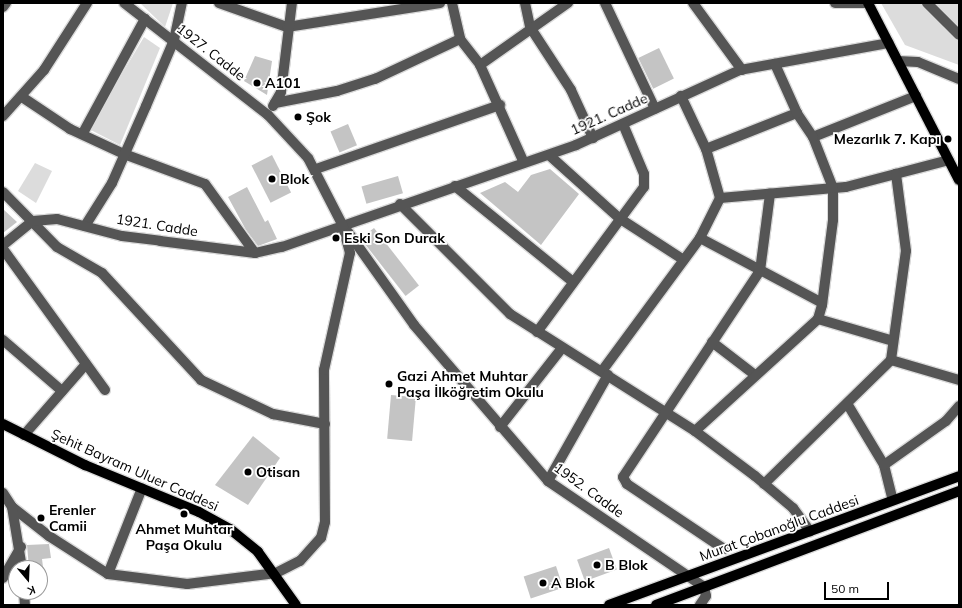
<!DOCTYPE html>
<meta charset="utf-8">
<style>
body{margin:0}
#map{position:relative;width:962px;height:608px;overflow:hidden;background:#fff;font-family:Mulish,sans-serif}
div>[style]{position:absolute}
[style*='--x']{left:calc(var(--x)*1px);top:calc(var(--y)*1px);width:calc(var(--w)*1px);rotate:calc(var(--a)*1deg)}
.green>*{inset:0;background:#dcdcdc}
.building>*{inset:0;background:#c4c4c4;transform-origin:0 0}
.roads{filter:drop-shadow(1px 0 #dbdbdb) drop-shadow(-1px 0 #dbdbdb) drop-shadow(0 1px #dbdbdb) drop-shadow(0 -1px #dbdbdb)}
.minor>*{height:10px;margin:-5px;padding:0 5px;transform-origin:5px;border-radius:5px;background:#555}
.major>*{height:10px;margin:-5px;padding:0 5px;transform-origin:5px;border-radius:5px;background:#000}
.dots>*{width:11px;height:11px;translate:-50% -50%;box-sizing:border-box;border:2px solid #fff;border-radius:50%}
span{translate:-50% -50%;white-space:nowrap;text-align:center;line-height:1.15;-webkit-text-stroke:3.5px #fff;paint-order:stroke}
.street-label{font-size:14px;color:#000}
.poi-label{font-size:14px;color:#000;font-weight:700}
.left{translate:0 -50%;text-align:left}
.right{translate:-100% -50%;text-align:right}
.frame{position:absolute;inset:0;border:4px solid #000;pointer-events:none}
.north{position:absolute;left:8px;top:560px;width:40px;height:40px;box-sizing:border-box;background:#fff;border:1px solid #999;border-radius:50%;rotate:161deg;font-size:11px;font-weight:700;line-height:16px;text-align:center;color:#000}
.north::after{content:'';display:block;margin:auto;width:14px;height:18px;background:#000;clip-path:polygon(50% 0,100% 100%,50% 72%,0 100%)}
.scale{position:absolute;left:824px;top:582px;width:65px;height:18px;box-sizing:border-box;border:2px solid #000;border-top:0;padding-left:5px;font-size:12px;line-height:14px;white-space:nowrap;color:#000;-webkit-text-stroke:3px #fff;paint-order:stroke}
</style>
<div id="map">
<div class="green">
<i style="clip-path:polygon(140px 3px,173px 3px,165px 27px)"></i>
<i style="clip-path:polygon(881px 3px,959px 3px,959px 65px,905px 45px)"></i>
<i style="clip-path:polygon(144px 37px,160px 48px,120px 145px,89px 129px)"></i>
<i style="clip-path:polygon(35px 163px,52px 171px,36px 203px,18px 191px)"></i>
</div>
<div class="building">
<i style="left:659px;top:48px;width:34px;height:23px;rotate:64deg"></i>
<i style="clip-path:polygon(255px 56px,272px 61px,267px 95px,244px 81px)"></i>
<i style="left:348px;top:124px;width:23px;height:19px;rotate:67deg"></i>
<i style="left:272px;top:155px;width:42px;height:23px;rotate:63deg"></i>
<i style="clip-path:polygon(550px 169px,579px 194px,541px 245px,480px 193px,505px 182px,518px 192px,531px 175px)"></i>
<i style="left:398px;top:176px;width:18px;height:38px;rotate:74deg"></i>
<i style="clip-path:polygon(247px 187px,265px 222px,268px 220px,277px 239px,258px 246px,246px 230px,228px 197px)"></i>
<i style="clip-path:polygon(3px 209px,17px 222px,3px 233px)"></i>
<i style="left:374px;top:228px;width:73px;height:17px;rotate:52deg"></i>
<i style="left:391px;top:395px;width:25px;height:44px;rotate:5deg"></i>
<i style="clip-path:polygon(253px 436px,280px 458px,248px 505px,215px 485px)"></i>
<i style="clip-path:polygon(49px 544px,51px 558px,42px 559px,43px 567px,29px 568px,27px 545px)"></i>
<i style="left:609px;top:548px;width:23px;height:34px;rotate:70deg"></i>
<i style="left:556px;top:566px;width:23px;height:34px;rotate:72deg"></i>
</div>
<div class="roads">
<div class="minor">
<i style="--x:219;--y:3;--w:72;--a:19.4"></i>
<i style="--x:287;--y:27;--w:155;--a:-8.9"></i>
<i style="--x:452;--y:3;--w:37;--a:77"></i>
<i style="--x:460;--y:39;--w:33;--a:52"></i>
<i style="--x:480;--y:65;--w:107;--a:65.8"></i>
<i style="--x:525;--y:3;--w:25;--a:78"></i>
<i style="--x:530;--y:27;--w:75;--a:56.9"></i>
<i style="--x:571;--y:90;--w:53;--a:65.4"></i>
<i style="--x:605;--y:3;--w:117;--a:64.7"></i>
<i style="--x:693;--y:3;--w:83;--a:53.8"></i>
<i style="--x:835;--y:3;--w:29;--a:0"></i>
<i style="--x:927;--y:3;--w:45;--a:45"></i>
<i style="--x:3;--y:7;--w:5;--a:-53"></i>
<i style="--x:898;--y:61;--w:20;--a:3"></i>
<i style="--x:918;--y:62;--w:44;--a:22.5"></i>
<i style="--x:480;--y:65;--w:108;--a:-35.2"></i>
<i style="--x:22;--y:97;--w:58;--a:33.7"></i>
<i style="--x:70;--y:129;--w:60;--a:24.8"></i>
<i style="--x:124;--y:154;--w:86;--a:20.3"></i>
<i style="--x:205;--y:184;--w:85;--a:54.1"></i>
<i style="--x:275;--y:103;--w:63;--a:-11"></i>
<i style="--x:337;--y:91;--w:40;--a:-18"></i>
<i style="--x:375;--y:79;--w:94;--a:-25.2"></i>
<i style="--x:273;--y:106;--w:16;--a:-60"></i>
<i style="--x:281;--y:92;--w:90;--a:-83"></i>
<i style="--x:3;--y:116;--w:62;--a:-48.3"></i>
<i style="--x:44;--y:70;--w:80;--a:-57.3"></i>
<i style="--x:83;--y:133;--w:130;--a:-61.5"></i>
<i style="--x:813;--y:137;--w:111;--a:-21.7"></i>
<i style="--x:706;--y:149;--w:98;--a:-21.6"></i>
<i style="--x:549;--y:155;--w:94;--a:42"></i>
<i style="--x:619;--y:218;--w:77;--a:32.9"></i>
<i style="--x:316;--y:169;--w:195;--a:-19.2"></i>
<i style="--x:455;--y:186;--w:152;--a:39.1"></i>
<i style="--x:3;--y:192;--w:77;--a:45.5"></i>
<i style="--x:57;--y:247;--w:52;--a:30"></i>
<i style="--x:102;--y:273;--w:146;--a:47.2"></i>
<i style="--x:201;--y:380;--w:80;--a:25.3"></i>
<i style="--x:273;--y:414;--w:53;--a:10.9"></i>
<i style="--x:720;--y:198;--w:126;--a:-5"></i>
<i style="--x:846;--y:187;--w:106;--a:-14.7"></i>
<i style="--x:400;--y:204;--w:156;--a:45"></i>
<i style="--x:510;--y:314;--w:219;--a:32.3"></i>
<i style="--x:695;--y:431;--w:75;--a:36.9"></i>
<i style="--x:755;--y:476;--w:50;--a:40.1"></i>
<i style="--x:793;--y:508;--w:29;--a:54"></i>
<i style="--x:85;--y:226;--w:51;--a:-57.9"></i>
<i style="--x:112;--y:183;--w:84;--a:-66.2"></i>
<i style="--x:146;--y:106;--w:72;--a:-67"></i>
<i style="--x:174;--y:40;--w:38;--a:-78"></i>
<i style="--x:348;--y:232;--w:114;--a:54.6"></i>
<i style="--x:414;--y:325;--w:206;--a:49.3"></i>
<i style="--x:548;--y:481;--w:189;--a:34.2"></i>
<i style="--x:704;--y:587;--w:9;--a:77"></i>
<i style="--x:706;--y:596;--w:11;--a:124"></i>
<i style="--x:700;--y:238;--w:138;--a:28"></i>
<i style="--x:3;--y:245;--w:38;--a:-39"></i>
<i style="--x:33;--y:221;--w:24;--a:-5"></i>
<i style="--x:57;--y:219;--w:67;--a:14.7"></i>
<i style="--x:122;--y:236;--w:38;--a:7"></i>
<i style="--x:160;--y:241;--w:96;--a:7.2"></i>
<i style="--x:255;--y:253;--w:28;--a:-13"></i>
<i style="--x:282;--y:247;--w:311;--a:-19.1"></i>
<i style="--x:576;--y:145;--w:180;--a:-24.6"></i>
<i style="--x:740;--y:70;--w:151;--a:-10.3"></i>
<i style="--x:3;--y:249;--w:174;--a:54.1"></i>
<i style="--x:818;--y:319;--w:78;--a:16.3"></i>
<i style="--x:537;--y:332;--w:180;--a:-53.6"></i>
<i style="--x:644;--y:187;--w:13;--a:-90"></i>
<i style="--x:644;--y:174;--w:54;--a:-112.8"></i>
<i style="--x:3;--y:340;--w:78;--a:40.8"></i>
<i style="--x:712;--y:342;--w:54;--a:37.5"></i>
<i style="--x:891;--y:360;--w:71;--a:16.4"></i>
<i style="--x:602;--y:371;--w:165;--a:-53.6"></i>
<i style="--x:700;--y:238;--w:45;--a:-63.4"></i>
<i style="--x:720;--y:198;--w:51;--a:-105.9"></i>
<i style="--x:706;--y:149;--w:59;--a:-115.3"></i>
<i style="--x:848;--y:405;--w:70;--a:59"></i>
<i style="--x:884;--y:465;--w:36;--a:76"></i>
<i style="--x:500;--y:427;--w:100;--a:-51.9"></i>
<i style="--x:695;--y:431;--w:166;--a:-42.3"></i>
<i style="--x:818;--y:319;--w:15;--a:-74"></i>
<i style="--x:822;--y:305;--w:86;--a:-82.6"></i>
<i style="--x:833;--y:220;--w:32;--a:-90"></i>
<i style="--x:833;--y:188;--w:55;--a:-111.4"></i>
<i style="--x:813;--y:137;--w:29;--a:-124"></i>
<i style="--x:797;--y:113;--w:54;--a:-114.2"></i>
<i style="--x:24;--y:435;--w:94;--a:-48.9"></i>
<i style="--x:884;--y:465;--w:76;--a:-35.4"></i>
<i style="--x:946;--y:421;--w:20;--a:-49"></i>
<i style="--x:548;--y:481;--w:122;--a:-60.5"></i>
<i style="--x:764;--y:484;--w:177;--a:-44.3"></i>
<i style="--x:891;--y:360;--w:110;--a:-82.2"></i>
<i style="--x:906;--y:251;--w:78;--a:-97.4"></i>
<i style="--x:3;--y:493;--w:17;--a:57"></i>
<i style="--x:12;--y:507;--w:47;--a:38.1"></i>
<i style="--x:49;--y:536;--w:70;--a:32.8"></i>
<i style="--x:108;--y:574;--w:80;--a:7.2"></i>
<i style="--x:187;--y:584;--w:90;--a:-7"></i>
<i style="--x:276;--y:573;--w:27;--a:-27"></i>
<i style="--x:300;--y:561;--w:31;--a:-48"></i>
<i style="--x:321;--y:538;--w:16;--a:-76"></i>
<i style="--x:325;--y:522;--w:152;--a:-90.4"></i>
<i style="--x:324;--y:370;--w:120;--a:-77.5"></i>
<i style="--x:350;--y:253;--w:28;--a:-105"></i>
<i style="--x:343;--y:226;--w:76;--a:-117.2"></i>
<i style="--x:308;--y:158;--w:59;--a:-132.9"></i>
<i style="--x:268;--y:115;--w:182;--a:-142.1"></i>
<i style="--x:12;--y:507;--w:62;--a:80.7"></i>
<i style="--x:724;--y:549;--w:117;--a:-146.2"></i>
<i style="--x:627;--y:484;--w:8;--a:-120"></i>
<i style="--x:623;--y:477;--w:247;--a:-56.4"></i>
<i style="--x:760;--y:271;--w:78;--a:-82.6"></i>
<i style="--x:108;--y:574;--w:92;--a:-68.4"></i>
<i style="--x:3;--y:578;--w:36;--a:-60"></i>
<i style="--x:24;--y:592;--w:13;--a:86"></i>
</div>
<div class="major">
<i style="--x:868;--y:3;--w:199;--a:62.8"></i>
<i style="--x:3;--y:424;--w:92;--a:26.6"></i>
<i style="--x:85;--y:465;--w:123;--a:22.4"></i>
<i style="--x:199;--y:512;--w:35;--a:29"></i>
<i style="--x:230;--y:529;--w:36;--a:39"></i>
<i style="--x:258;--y:552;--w:65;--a:54.4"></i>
<i style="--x:609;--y:605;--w:373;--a:-20.2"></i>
<i style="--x:656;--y:605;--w:324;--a:-20.6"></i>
</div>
</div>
<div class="dots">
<i style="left:257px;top:83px;background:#000"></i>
<i style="left:298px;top:117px;background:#000"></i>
<i style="left:948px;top:139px;background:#000"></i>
<i style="left:272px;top:179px;background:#000"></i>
<i style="left:336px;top:238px;background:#000"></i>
<i style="left:389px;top:384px;background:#000"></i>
<i style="left:248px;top:472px;background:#000"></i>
<i style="left:184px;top:514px;background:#000"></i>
<i style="left:41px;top:518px;background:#000"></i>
<i style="left:597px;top:565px;background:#000"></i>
<i style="left:543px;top:583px;background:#000"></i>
</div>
<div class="street-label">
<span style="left:211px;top:52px;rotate:38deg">1927. Cadde</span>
<span style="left:609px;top:114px;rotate:-24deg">1921. Cadde</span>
<span style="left:157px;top:225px;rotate:9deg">1921. Cadde</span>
<span style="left:135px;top:470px;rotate:24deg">Şehit Bayram Uluer Caddesi</span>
<span style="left:589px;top:490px;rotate:36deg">1952. Cadde</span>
<span style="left:779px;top:528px;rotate:-20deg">Murat Çobanoğlu Caddesi</span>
</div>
<div class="poi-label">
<span class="left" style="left:265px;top:83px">A101</span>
<span class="left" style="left:306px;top:117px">Şok</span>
<span class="right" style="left:940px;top:139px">Mezarlık 7. Kapı</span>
<span class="left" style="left:280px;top:179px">Blok</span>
<span class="left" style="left:344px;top:238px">Eski Son Durak</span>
<span class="left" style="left:397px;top:384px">Gazi Ahmet Muhtar<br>Paşa İlköğretim Okulu</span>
<span class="left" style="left:256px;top:472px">Otisan</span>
<span class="left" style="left:49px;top:518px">Erenler<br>Camii</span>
<span style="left:184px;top:537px">Ahmet Muhtar<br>Paşa Okulu</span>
<span class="left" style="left:605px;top:565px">B Blok</span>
<span class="left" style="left:551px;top:583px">A Blok</span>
</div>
<div class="frame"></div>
<div class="north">K</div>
<div class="scale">50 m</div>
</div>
